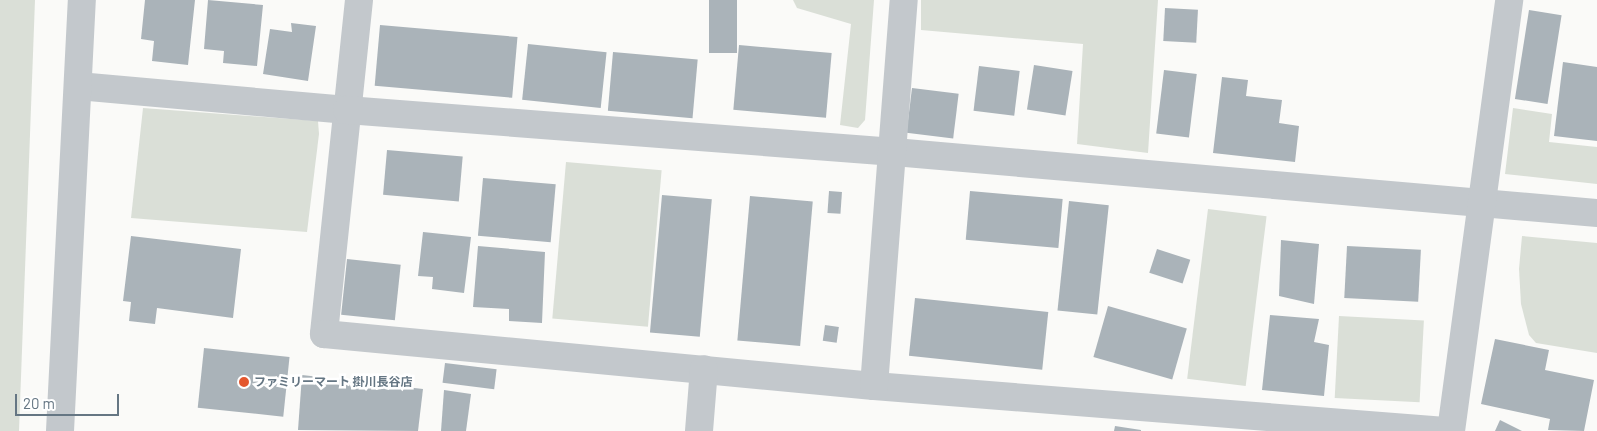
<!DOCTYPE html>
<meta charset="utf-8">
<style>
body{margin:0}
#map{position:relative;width:1597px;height:431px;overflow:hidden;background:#fafaf8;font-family:Barlow,"Noto Sans JP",sans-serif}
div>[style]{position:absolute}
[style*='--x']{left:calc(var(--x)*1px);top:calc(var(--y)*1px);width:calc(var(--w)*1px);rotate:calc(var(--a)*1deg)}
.green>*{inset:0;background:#dadfd7;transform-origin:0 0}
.building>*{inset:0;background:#aab3b9;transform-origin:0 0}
.minor>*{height:28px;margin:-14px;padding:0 14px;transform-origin:14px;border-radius:14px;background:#c3c8cc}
.tertiary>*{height:28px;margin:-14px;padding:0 14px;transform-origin:14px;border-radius:14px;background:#c3c8cc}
.dots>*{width:14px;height:14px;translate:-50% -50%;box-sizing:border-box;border:2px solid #fff;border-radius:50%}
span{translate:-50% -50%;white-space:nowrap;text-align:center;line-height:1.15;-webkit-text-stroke:5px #fff;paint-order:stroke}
.poi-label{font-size:12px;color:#657683;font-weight:700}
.left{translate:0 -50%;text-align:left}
.scale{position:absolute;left:15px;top:394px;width:104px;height:22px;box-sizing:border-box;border:2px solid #657683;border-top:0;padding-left:6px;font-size:15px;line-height:18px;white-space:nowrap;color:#657683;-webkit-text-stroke:4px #fff;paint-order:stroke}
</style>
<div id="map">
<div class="green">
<i style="clip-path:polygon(0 0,35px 0,19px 431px,0 431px)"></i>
<i style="clip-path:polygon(793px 0,874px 0,865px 120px,858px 128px,840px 125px,851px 24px,797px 8px)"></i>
<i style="clip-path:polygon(921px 0,1158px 0,1148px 153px,1077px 144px,1083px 44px,921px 30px)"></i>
<i style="clip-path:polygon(143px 108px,318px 121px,319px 134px,307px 232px,131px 218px)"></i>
<i style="clip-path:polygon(1513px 108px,1552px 114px,1549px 142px,1597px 147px,1597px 184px,1505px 174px)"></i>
<i style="left:566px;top:162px;width:96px;height:157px;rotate:5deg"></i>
<i style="left:1208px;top:209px;width:59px;height:171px;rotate:7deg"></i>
<i style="clip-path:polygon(1522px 236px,1597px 243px,1597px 353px,1536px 343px,1529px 335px,1521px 304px,1519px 269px)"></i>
<i style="left:1339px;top:316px;width:85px;height:82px;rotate:3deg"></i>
</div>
<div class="building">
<i style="clip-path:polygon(145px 0,195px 0,188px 65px,152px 61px,154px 41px,141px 39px)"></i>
<i style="clip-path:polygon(208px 0,263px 5px,257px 66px,223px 63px,224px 51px,204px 49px)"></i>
<i style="left:709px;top:0;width:28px;height:53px"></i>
<i style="left:1165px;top:8px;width:33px;height:33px;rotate:3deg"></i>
<i style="left:1529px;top:10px;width:33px;height:90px;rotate:9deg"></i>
<i style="clip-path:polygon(291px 23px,316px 26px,308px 81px,263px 74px,270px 29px,292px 32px)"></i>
<i style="left:380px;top:25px;width:138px;height:61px;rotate:5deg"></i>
<i style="left:528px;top:44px;width:79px;height:56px;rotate:6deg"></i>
<i style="left:739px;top:45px;width:93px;height:65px;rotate:5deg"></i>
<i style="left:613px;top:52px;width:85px;height:59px;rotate:5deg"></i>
<i style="clip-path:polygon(1563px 62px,1597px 67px,1597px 141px,1554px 136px)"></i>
<i style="left:1034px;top:65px;width:39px;height:45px;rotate:9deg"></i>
<i style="left:979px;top:66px;width:41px;height:45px;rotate:7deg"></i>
<i style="left:1164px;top:70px;width:33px;height:64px;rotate:7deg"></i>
<i style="clip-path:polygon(1222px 77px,1248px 80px,1246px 96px,1282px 100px,1279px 123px,1299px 126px,1295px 162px,1213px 153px)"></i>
<i style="left:912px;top:88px;width:47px;height:45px;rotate:7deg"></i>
<i style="left:387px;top:150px;width:76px;height:45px;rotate:5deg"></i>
<i style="left:483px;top:178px;width:73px;height:58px;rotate:5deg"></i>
<i style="left:829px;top:191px;width:13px;height:22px;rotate:4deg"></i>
<i style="left:970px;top:191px;width:93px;height:49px;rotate:5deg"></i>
<i style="left:662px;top:195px;width:50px;height:138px;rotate:5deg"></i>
<i style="left:750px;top:196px;width:63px;height:145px;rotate:5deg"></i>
<i style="left:1069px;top:201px;width:40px;height:110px;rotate:6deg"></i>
<i style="clip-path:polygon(423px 232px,471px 237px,464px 293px,432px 289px,433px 277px,418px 276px)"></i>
<i style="clip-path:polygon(131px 236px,241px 249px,233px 318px,157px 308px,155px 324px,129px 321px,131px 302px,123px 301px)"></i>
<i style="clip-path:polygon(1281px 240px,1319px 244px,1314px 304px,1279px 296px)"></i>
<i style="clip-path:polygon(478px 246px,545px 252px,542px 323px,509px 321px,509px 309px,473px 307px)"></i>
<i style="left:1347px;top:246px;width:74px;height:52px;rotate:3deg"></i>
<i style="left:1157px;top:249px;width:35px;height:25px;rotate:18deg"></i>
<i style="left:347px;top:259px;width:54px;height:56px;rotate:6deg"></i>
<i style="left:915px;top:298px;width:134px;height:58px;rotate:6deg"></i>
<i style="left:1108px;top:306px;width:82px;height:53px;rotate:16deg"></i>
<i style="clip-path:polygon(1270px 315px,1319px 319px,1314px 342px,1329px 345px,1324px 396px,1262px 390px)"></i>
<i style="left:825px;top:325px;width:14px;height:16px;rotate:8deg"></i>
<i style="clip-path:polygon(1495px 339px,1549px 350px,1545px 370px,1594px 380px,1584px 431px,1548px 430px,1550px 419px,1481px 404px)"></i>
<i style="left:204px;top:348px;width:86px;height:60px;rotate:6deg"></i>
<i style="left:445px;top:363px;width:52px;height:20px;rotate:7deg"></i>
<i style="clip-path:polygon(302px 375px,423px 389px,418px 431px,298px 430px)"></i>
<i style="clip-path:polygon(444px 390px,471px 394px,466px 431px,441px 431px)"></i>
<i style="clip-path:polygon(1500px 420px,1522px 431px,1495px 431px)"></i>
<i style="clip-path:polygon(1115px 426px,1141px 430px,1141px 431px,1114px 431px)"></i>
</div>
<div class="minor">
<i style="--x:359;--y:0;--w:336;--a:96"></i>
<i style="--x:324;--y:334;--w:552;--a:5.4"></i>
<i style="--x:874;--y:386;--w:573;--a:4.51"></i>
<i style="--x:78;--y:86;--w:270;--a:5.1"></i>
<i style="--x:347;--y:110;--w:549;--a:4.39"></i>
<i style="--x:894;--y:152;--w:706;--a:4.96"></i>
<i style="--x:874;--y:386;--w:387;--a:-85.6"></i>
<i style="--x:699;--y:431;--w:62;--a:-85.4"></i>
<i style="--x:1451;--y:431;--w:435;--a:-82.3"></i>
</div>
<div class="tertiary">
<i style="--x:60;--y:431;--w:432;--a:-87.1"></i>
</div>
<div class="dots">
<i style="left:244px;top:382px;background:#e4572e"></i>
</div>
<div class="poi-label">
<span class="left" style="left:254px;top:382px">ファミリーマート 掛川長谷店</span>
</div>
<div class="scale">20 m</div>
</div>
